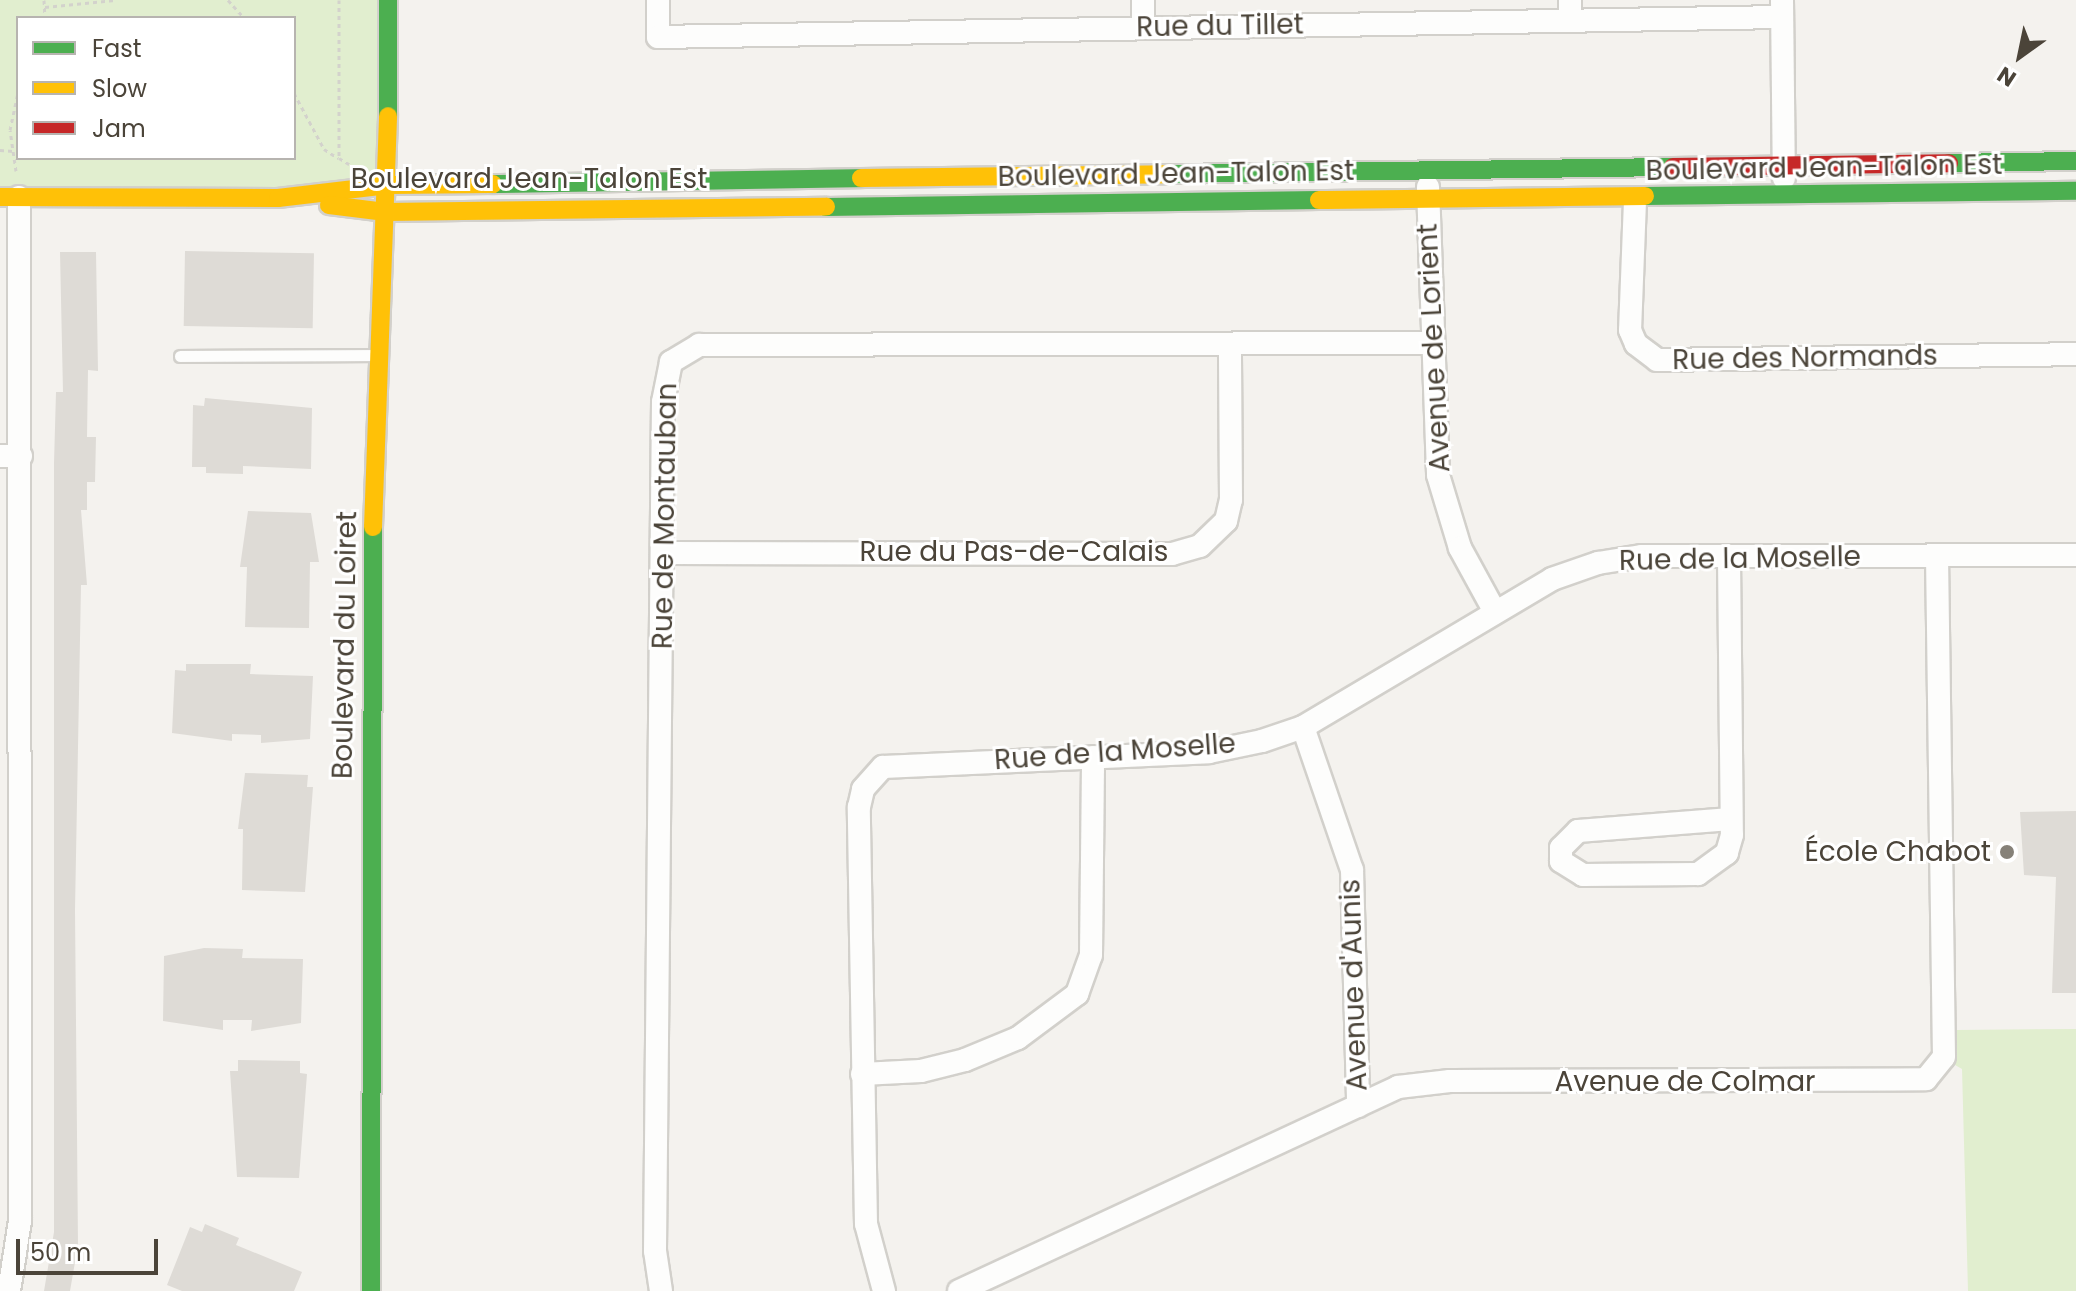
<!DOCTYPE html>
<meta charset="utf-8">
<style>
body{margin:0}
#map{position:relative;width:2076px;height:1291px;overflow:hidden;background:#f4f2ee;font-family:Poppins,sans-serif}
div>[style]{position:absolute}
[style*='--x']{left:calc(var(--x)*1px);top:calc(var(--y)*1px);width:calc(var(--w)*1px);rotate:calc(var(--a)*1deg)}
.green>*{inset:0;background:#e1eecf}
.building>*{inset:0;background:#dedbd6;transform-origin:0 0}
.path>*{height:3px;margin-top:-1.5px;transform-origin:0;background:repeating-linear-gradient(90deg,#d3d2cc 0 4px,transparent 0 8px)}
.roads{filter:drop-shadow(2px 0 #d2d0cb) drop-shadow(-2px 0 #d2d0cb) drop-shadow(0 2px #d2d0cb) drop-shadow(0 -2px #d2d0cb)}
.lane>*{height:11px;margin:-5.5px;padding:0 5.5px;transform-origin:5.5px;border-radius:5.5px;background:#fdfdfc}
.street>*{height:22px;margin:-11px;padding:0 11px;transform-origin:11px;border-radius:11px;background:#fdfdfc}
.fast>*{height:18px;margin:-9px;padding:0 9px;transform-origin:9px;border-radius:9px;background:#4caf50}
.slow>*{height:18px;margin:-9px;padding:0 9px;transform-origin:9px;border-radius:9px;background:#ffc107}
.jam>*{height:18px;margin:-9px;padding:0 9px;transform-origin:9px;border-radius:9px;background:#c62828}
.dots>*{width:22px;height:22px;translate:-50% -50%;box-sizing:border-box;border:4px solid #fff;border-radius:50%}
span{translate:-50% -50%;white-space:nowrap;text-align:center;line-height:1.15;-webkit-text-stroke:6px #fff;paint-order:stroke}
.street-label{font-size:28px;color:#4b4439}
.poi-label{font-size:28px;color:#4b4439}
.right{translate:-100% -50%;text-align:right}
.legend{position:absolute;left:16px;top:16px;width:280px;height:144px;box-sizing:border-box;background:#fff;border:2px solid #b7b4b0;margin:0;padding:10px 14px;list-style:none;font-size:24px;color:#4b4439}
.legend li{display:flex;align-items:center;gap:16px;height:40px}
.legend b{width:40px;border:2px solid #b7b4b0}
.north{position:absolute;left:1980px;top:16px;width:80px;height:80px;-webkit-text-stroke:6px #fff;paint-order:stroke;rotate:213deg;font-size:22px;font-weight:700;line-height:32px;text-align:center;color:#4b4439}
.north::after{content:'';display:block;margin:auto;width:28px;height:36px;background:#4b4439;clip-path:polygon(50% 0,100% 100%,50% 72%,0 100%)}
.scale{position:absolute;left:16px;top:1239px;width:142px;height:36px;box-sizing:border-box;border:4px solid #4b4439;border-top:0;padding-left:10px;font-size:24px;line-height:28px;white-space:nowrap;color:#4b4439;-webkit-text-stroke:6px #fff;paint-order:stroke}
</style>
<div id="map">
<div class="green">
<i style="clip-path:polygon(evenodd,0 0,388px 0,388px 185px,0 198px,0 0,18px 18px,294px 18px,294px 158px,18px 158px,18px 18px)"></i>
<i style="clip-path:polygon(2076px 1029px,2076px 1291px,1968px 1291px,1962px 1069px,1943px 1058px,1940px 1037px,1956px 1030px)"></i>
</div>
<div class="building">
<i style="left:185px;top:251px;width:129px;height:75px;rotate:1deg"></i>
<i style="clip-path:polygon(60px 252px,96px 252px,98px 371px,88px 370px,87px 437px,96px 437px,95px 482px,87px 482px,87px 510px,81px 510px,87px 585px,81px 585px,75px 910px,78px 1245px,70px 1291px,44px 1291px,54px 1232px,54px 463px,56px 392px,63px 392px)"></i>
<i style="clip-path:polygon(205px 398px,312px 408px,311px 469px,243px 466px,243px 474px,206px 473px,206px 467px,192px 467px,193px 405px,204px 406px)"></i>
<i style="clip-path:polygon(248px 511px,311px 513px,319px 562px,310px 562px,309px 628px,245px 627px,247px 567px,240px 567px)"></i>
<i style="clip-path:polygon(186px 664px,251px 664px,250px 674px,313px 676px,310px 739px,261px 743px,261px 735px,232px 734px,232px 741px,172px 733px,175px 670px,186px 671px)"></i>
<i style="clip-path:polygon(245px 773px,308px 775px,307px 787px,313px 787px,305px 892px,242px 890px,243px 829px,238px 829px)"></i>
<i style="clip-path:polygon(2076px 811px,2076px 993px,2052px 993px,2056px 877px,2024px 875px,2020px 812px)"></i>
<i style="clip-path:polygon(204px 948px,243px 949px,242px 958px,303px 959px,301px 1023px,251px 1031px,252px 1020px,223px 1020px,223px 1030px,163px 1021px,164px 956px)"></i>
<i style="clip-path:polygon(238px 1060px,300px 1061px,300px 1073px,307px 1074px,299px 1178px,237px 1177px,230px 1071px,238px 1071px)"></i>
<i style="clip-path:polygon(205px 1224px,239px 1238px,236px 1245px,302px 1272px,294px 1291px,182px 1291px,167px 1285px,190px 1227px,202px 1232px)"></i>
</div>
<div class="path">
<i style="--x:44;--y:0;--w:18;--a:87"></i>
<i style="--x:228;--y:0;--w:24;--a:48"></i>
<i style="--x:339;--y:0;--w:158;--a:90"></i>
<i style="--x:339;--y:158;--w:12;--a:31"></i>
<i style="--x:45;--y:7;--w:70;--a:-5.7"></i>
<i style="--x:294;--y:93;--w:64;--a:61.8"></i>
<i style="--x:324;--y:149;--w:17;--a:33"></i>
<i style="--x:0;--y:150;--w:13;--a:4"></i>
<i style="--x:16;--y:171;--w:41;--a:-98.3"></i>
<i style="--x:10;--y:130;--w:39;--a:-78"></i>
</div>
<div class="roads">
<div class="lane">
<i style="--x:180;--y:356;--w:199;--a:-0.3"></i>
</div>
<div class="street">
<i style="--x:658;--y:0;--w:37;--a:90"></i>
<i style="--x:658;--y:37;--w:1124;--a:-1.02"></i>
<i style="--x:1143;--y:0;--w:26;--a:90"></i>
<i style="--x:1570;--y:0;--w:21;--a:90"></i>
<i style="--x:1782;--y:0;--w:178;--a:89.4"></i>
<i style="--x:1428;--y:187;--w:288;--a:88"></i>
<i style="--x:1438;--y:475;--w:76;--a:73.2"></i>
<i style="--x:1460;--y:548;--w:71;--a:61.3"></i>
<i style="--x:1635;--y:201;--w:129;--a:92.2"></i>
<i style="--x:1630;--y:330;--w:15;--a:67"></i>
<i style="--x:1636;--y:344;--w:26;--a:37"></i>
<i style="--x:1657;--y:360;--w:419;--a:-0.8"></i>
<i style="--x:0;--y:456;--w:21;--a:0"></i>
<i style="--x:664;--y:553;--w:508;--a:0.11"></i>
<i style="--x:1172;--y:554;--w:29;--a:-16"></i>
<i style="--x:1200;--y:546;--w:36;--a:-44"></i>
<i style="--x:1226;--y:521;--w:22;--a:-77"></i>
<i style="--x:1231;--y:500;--w:154;--a:-90.4"></i>
<i style="--x:1729;--y:558;--w:277;--a:89.4"></i>
<i style="--x:1732;--y:835;--w:19;--a:106"></i>
<i style="--x:1727;--y:853;--w:36;--a:144"></i>
<i style="--x:1698;--y:874;--w:115;--a:179.5"></i>
<i style="--x:1583;--y:875;--w:26;--a:-148"></i>
<i style="--x:1561;--y:861;--w:13;--a:-90"></i>
<i style="--x:1561;--y:848;--w:24;--a:-45"></i>
<i style="--x:1578;--y:831;--w:153;--a:-4.5"></i>
<i style="--x:1303;--y:727;--w:151;--a:71.1"></i>
<i style="--x:1352;--y:870;--w:236;--a:88.5"></i>
<i style="--x:862;--y:1074;--w:59;--a:-2.9"></i>
<i style="--x:921;--y:1071;--w:45;--a:-14"></i>
<i style="--x:965;--y:1060;--w:57;--a:-22.5"></i>
<i style="--x:1018;--y:1038;--w:74;--a:-36.7"></i>
<i style="--x:1077;--y:994;--w:41;--a:-70.3"></i>
<i style="--x:1091;--y:955;--w:198;--a:-89.4"></i>
<i style="--x:9;--y:1291;--w:71;--a:-81.1"></i>
<i style="--x:20;--y:1221;--w:1024;--a:-90.06"></i>
<i style="--x:661;--y:1291;--w:40;--a:-98.5"></i>
<i style="--x:655;--y:1251;--w:849;--a:-89.46"></i>
<i style="--x:663;--y:402;--w:41;--a:-78.7"></i>
<i style="--x:671;--y:362;--w:33;--a:-31"></i>
<i style="--x:699;--y:345;--w:731;--a:-0.16"></i>
<i style="--x:884;--y:1291;--w:69;--a:-105"></i>
<i style="--x:866;--y:1224;--w:417;--a:-91"></i>
<i style="--x:859;--y:807;--w:18;--a:-77"></i>
<i style="--x:863;--y:789;--w:30;--a:-48"></i>
<i style="--x:883;--y:767;--w:326;--a:-2.6"></i>
<i style="--x:1209;--y:752;--w:54;--a:-11.7"></i>
<i style="--x:1262;--y:741;--w:43;--a:-18.9"></i>
<i style="--x:1303;--y:727;--w:290;--a:-30.7"></i>
<i style="--x:1552;--y:579;--w:49;--a:-19.2"></i>
<i style="--x:1598;--y:563;--w:45;--a:-9"></i>
<i style="--x:1642;--y:556;--w:434;--a:-0.1"></i>
<i style="--x:959;--y:1291;--w:484;--a:-24.9"></i>
<i style="--x:1398;--y:1087;--w:52;--a:-6.6"></i>
<i style="--x:1450;--y:1081;--w:476;--a:-0.2"></i>
<i style="--x:1926;--y:1079;--w:28;--a:-51"></i>
<i style="--x:1944;--y:1057;--w:501;--a:-90.8"></i>
</div>
<div class="fast">
<i style="--x:388;--y:0;--w:116;--a:90"></i>
<i style="--x:1949;--y:163;--w:127;--a:-0.9"></i>
<i style="--x:1169;--y:174;--w:504;--a:-0.8"></i>
<i style="--x:493;--y:184;--w:368;--a:-0.9"></i>
<i style="--x:1645;--y:196;--w:431;--a:-0.7"></i>
<i style="--x:826;--y:207;--w:493;--a:-0.8"></i>
<i style="--x:371;--y:1291;--w:764;--a:-89.85"></i>
</div>
<div class="slow">
<i style="--x:861;--y:178;--w:308;--a:-0.7"></i>
<i style="--x:0;--y:197;--w:278;--a:0.2"></i>
<i style="--x:278;--y:198;--w:111;--a:-6.7"></i>
<i style="--x:388;--y:185;--w:105;--a:-0.5"></i>
<i style="--x:1319;--y:200;--w:326;--a:-0.7"></i>
<i style="--x:329;--y:205;--w:57;--a:7"></i>
<i style="--x:386;--y:212;--w:440;--a:-0.7"></i>
<i style="--x:373;--y:527;--w:411;--a:-87.9"></i>
</div>
<div class="jam">
<i style="--x:1673;--y:167;--w:276;--a:-0.8"></i>
</div>
</div>
<div class="dots">
<i style="left:2007px;top:852px;background:#868178"></i>
</div>
<div class="street-label">
<span style="left:1220px;top:26px;rotate:-1deg">Rue du Tillet</span>
<span style="left:1824px;top:168px;rotate:-1deg">Boulevard Jean-Talon Est</span>
<span style="left:1176px;top:174px;rotate:-1deg">Boulevard Jean-Talon Est</span>
<span style="left:529px;top:179px">Boulevard Jean-Talon Est</span>
<span style="left:1434px;top:348px;rotate:-93deg">Avenue de Lorient</span>
<span style="left:1805px;top:358px;rotate:-1deg">Rue des Normands</span>
<span style="left:665px;top:516px;rotate:-89deg">Rue de Montauban</span>
<span style="left:1014px;top:552px">Rue du Pas-de-Calais</span>
<span style="left:1740px;top:559px;rotate:-1deg">Rue de la Moselle</span>
<span style="left:345px;top:645px;rotate:-89deg">Boulevard du Loiret</span>
<span style="left:1115px;top:752px;rotate:-4deg">Rue de la Moselle</span>
<span style="left:1354px;top:985px;rotate:-92deg">Avenue d'Aunis</span>
<span style="left:1685px;top:1082px">Avenue de Colmar</span>
</div>
<div class="poi-label">
<span class="right" style="left:1991px;top:852px">École Chabot</span>
</div>
<ul class="legend">
<li><b style="height:10px;background:#4caf50"></b>Fast</li>
<li><b style="height:10px;background:#ffc107"></b>Slow</li>
<li><b style="height:10px;background:#c62828"></b>Jam</li>
</ul>
<div class="north">N</div>
<div class="scale">50 m</div>
</div>
